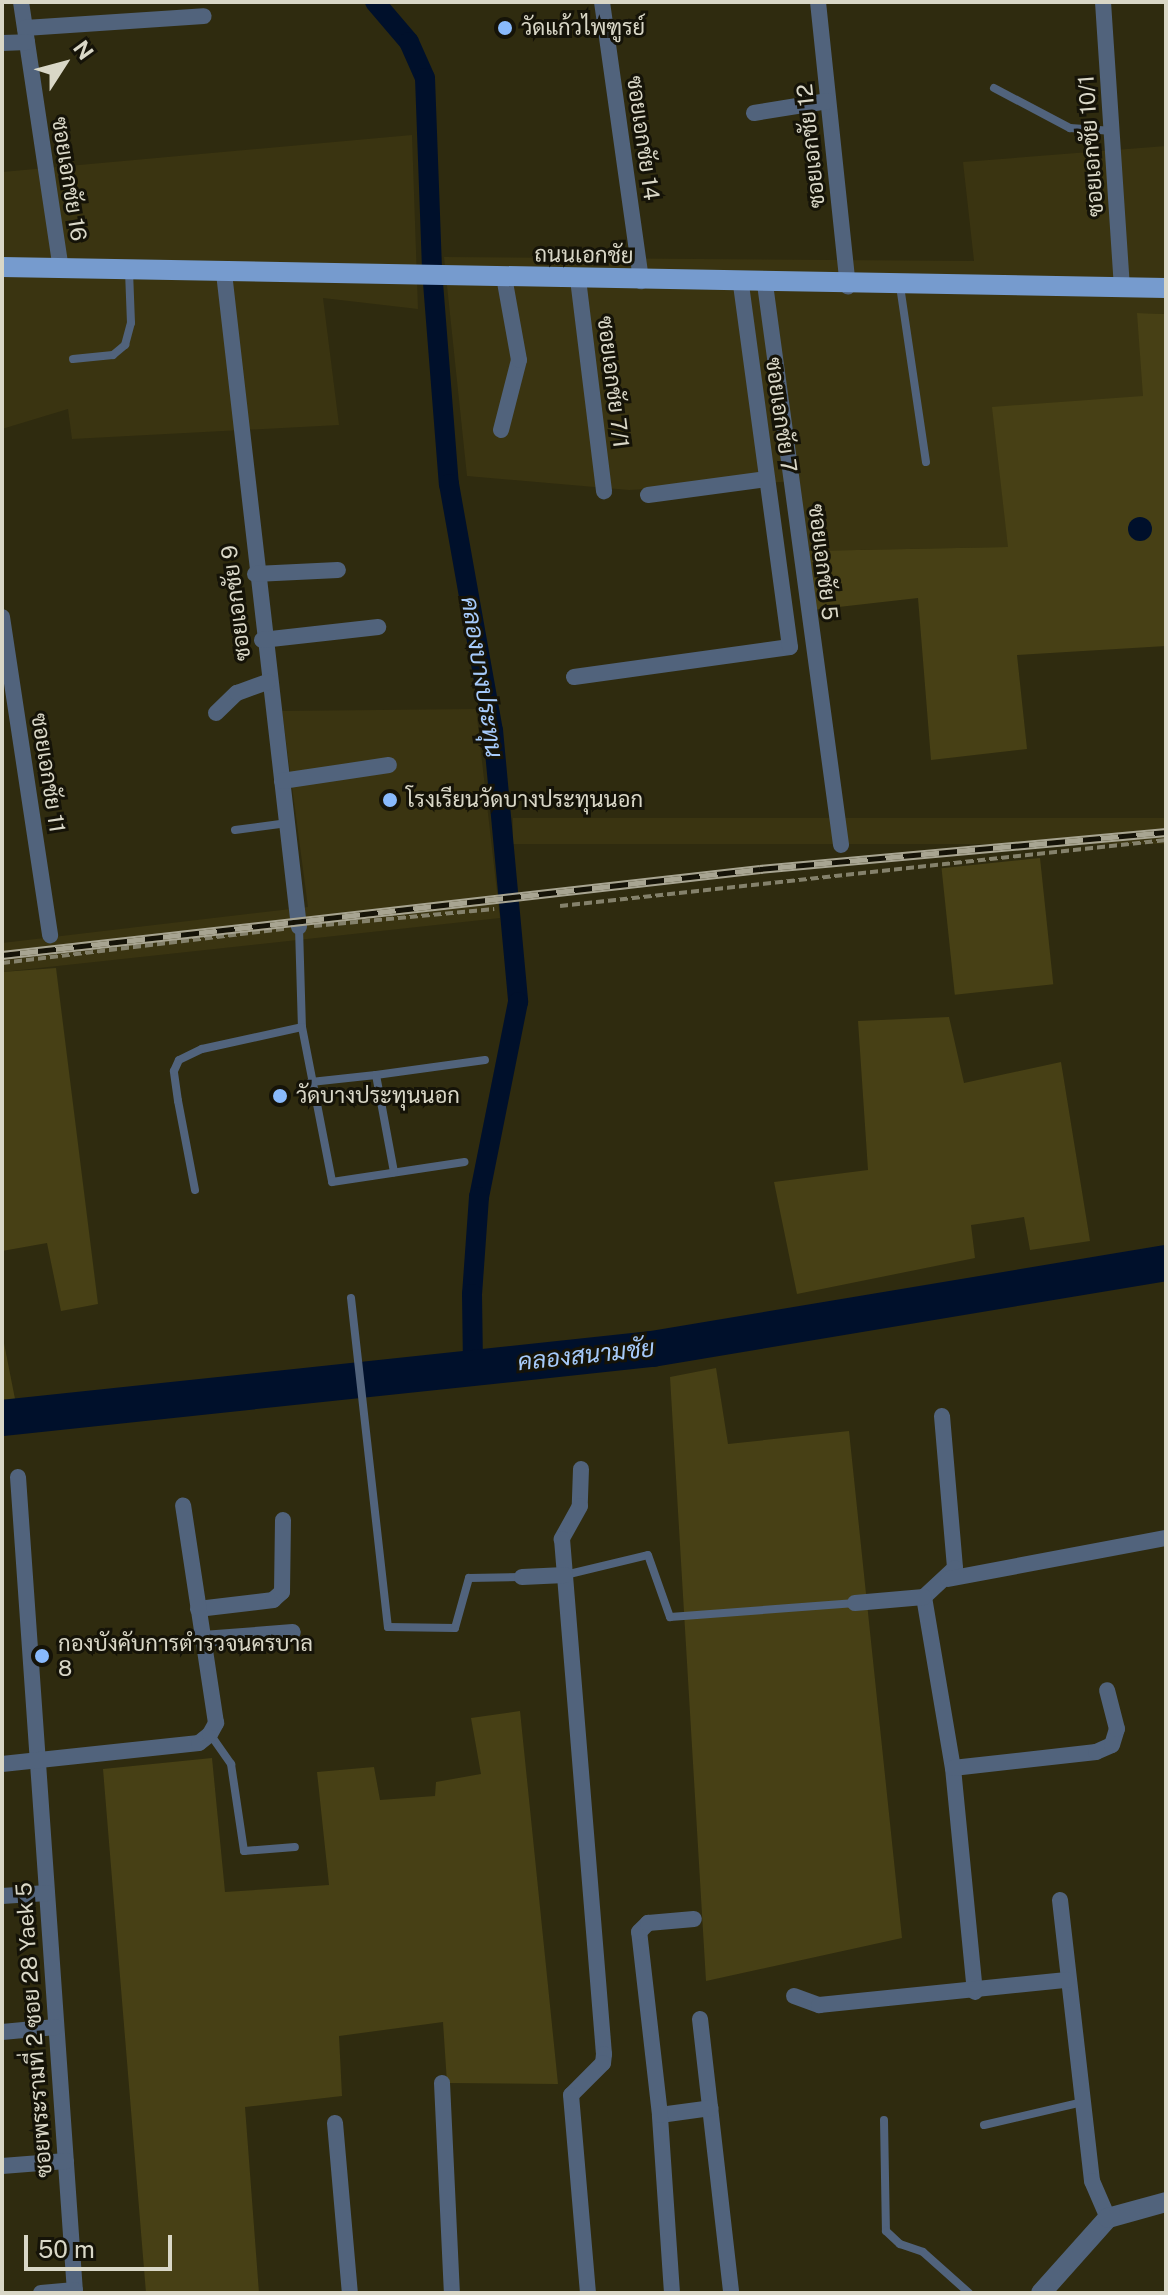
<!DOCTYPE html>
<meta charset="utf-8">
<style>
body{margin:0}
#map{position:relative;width:1168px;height:2295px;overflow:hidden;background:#2f2b0f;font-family:"Public Sans",Sarabun,sans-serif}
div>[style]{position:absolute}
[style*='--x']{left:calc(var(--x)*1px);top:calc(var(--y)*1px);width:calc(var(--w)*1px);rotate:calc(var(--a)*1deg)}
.built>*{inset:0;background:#3a3411;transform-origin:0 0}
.green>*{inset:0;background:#474015;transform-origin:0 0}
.water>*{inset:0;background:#00102b}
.round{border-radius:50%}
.canal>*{height:20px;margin:-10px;padding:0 10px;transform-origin:10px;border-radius:10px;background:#00102b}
.river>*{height:36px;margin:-18px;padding:0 18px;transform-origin:18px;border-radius:18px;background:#00102b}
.path>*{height:4px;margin-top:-2px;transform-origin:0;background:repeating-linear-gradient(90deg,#84816b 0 8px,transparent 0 12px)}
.service>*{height:8px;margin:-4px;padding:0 4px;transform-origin:4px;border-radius:4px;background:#51637c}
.minor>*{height:16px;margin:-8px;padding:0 8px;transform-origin:8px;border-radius:8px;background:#51637c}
.tertiary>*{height:20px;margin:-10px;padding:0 10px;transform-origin:10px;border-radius:10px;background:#51637c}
.primary>*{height:20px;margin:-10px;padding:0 10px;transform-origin:10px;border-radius:10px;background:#769bce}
.rail>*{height:9px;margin-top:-4.5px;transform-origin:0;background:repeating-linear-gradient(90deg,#151308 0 18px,#a8a592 0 36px);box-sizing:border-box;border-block:2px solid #a8a592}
.dots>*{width:22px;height:22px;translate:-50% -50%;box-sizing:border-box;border:4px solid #151308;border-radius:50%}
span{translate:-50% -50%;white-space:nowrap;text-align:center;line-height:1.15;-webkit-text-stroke:6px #151308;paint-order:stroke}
.poi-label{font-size:22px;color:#d9d7c7}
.left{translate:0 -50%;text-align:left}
.street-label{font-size:22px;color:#d9d7c7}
.water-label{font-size:24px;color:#a6cafa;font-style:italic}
.frame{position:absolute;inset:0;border:4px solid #d9d7c7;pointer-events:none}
.north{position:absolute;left:24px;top:24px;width:80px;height:80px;-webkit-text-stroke:6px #151308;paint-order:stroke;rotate:54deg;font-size:22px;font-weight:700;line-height:32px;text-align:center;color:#d9d7c7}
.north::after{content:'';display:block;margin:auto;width:28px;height:36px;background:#d9d7c7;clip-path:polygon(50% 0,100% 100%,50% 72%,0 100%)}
.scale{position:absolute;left:24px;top:2235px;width:148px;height:36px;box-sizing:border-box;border:4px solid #d9d7c7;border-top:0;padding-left:10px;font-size:24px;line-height:28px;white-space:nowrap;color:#d9d7c7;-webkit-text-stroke:6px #151308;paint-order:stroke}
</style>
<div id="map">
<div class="built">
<i style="clip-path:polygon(412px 135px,418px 309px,323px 298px,339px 425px,72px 439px,68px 409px,2px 429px,2px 172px)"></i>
<i style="clip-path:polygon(1166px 146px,1166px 314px,1138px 313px,1144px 396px,1009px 547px,808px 551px,798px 481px,629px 490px,467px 476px,444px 257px,974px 261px,963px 162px)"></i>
<i style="clip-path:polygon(476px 709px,500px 918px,2px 972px,2px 943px,308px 907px,282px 711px)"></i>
<i style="left:1166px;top:818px;width:26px;height:653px;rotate:90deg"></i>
</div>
<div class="green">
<i style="clip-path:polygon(1137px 313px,1166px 314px,1166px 646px,1017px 655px,1027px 749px,931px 760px,918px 598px,812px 610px,808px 551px,1008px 547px,992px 407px,1143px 396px)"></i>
<i style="left:1040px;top:858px;width:127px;height:99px;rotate:84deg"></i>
<i style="clip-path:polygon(56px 968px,98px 1304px,61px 1311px,47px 1243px,2px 1251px,2px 972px)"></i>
<i style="clip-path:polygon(949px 1017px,964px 1083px,1061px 1062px,1090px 1241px,1030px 1250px,1024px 1217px,971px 1225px,975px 1258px,797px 1294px,774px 1182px,868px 1170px,858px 1021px)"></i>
<i style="clip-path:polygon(2px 1333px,15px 1399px,2px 1400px)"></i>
<i style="clip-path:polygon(716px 1368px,728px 1444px,849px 1431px,902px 1938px,706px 1981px,670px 1377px)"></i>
<i style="clip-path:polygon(520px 1711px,558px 2084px,447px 2083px,443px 2022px,339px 2036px,342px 2096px,245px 2107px,259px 2293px,146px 2293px,103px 1769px,212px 1758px,225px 1892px,329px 1885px,317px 1772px,374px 1767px,380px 1800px,435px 1796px,436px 1782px,481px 1774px,471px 1718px)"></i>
</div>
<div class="water">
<i class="round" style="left:1128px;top:517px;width:24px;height:24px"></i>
</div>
<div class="canal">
<i style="--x:375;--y:2;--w:52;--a:49.6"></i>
<i style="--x:409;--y:42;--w:39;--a:66"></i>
<i style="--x:425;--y:78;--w:192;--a:87.9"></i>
<i style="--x:432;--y:270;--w:215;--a:85.5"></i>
<i style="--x:449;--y:484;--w:250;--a:79.9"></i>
<i style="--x:493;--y:730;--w:273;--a:84.7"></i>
<i style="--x:518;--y:1002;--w:199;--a:101.3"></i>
<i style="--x:479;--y:1197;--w:97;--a:94.1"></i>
<i style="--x:472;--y:1294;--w:71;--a:89.2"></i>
</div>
<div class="river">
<i style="--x:2;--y:1418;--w:654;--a:-6.06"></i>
<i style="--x:652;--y:1349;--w:521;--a:-9.5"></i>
</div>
<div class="path">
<i style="--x:560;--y:906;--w:610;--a:-6.22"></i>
<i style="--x:314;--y:926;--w:181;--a:-5.4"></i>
<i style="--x:2;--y:963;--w:285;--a:-6.9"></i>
</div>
<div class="service">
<i style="--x:994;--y:88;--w:86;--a:27.8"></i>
<i style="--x:1070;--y:128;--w:43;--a:4"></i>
<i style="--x:900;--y:286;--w:178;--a:81.6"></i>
<i style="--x:73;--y:359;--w:40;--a:-5.7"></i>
<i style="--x:113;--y:355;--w:16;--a:-40"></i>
<i style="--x:125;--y:345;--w:23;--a:-75"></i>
<i style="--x:131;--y:323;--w:52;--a:-92.2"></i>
<i style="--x:235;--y:830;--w:53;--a:-7.5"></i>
<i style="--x:299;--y:928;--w:99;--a:88.3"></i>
<i style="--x:302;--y:1027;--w:158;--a:79"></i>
<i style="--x:332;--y:1182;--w:134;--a:-8.6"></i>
<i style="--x:376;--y:1075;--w:110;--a:-7.8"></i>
<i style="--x:311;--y:1082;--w:65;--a:-6.1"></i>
<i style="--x:376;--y:1075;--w:99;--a:79.5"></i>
<i style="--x:195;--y:1190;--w:91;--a:-100.8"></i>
<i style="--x:178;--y:1101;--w:30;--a:-98"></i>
<i style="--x:174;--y:1071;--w:12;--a:-66"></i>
<i style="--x:179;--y:1060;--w:25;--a:-26"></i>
<i style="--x:202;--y:1049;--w:102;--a:-12.4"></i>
<i style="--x:351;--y:1298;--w:331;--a:83.6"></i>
<i style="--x:388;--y:1627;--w:67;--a:0.9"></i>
<i style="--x:455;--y:1628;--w:52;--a:-74.4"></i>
<i style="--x:469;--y:1578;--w:53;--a:-1.1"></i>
<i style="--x:565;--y:1575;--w:85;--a:-13.5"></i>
<i style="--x:648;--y:1555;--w:66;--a:70.5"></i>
<i style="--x:670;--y:1617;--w:186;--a:-4.3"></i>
<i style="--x:210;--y:1734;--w:37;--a:55"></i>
<i style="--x:231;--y:1764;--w:88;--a:81.5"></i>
<i style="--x:244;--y:1851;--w:51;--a:-4.5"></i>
<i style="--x:884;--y:2120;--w:111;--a:89"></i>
<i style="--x:886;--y:2231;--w:19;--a:43"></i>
<i style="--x:900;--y:2244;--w:24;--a:19"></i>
<i style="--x:923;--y:2252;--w:62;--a:41.7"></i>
<i style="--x:984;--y:2125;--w:102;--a:-13.1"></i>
</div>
<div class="minor">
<i style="--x:21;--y:2;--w:270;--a:81.5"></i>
<i style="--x:602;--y:2;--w:282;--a:82"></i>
<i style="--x:818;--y:2;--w:286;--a:84"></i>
<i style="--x:1103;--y:2;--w:286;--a:86.2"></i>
<i style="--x:25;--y:28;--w:179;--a:-3.8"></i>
<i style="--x:2;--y:43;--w:25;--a:-2"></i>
<i style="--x:754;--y:113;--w:75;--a:-9.2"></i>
<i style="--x:224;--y:273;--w:658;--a:83.46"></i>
<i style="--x:578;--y:279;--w:214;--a:83"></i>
<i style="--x:765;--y:284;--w:566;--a:82.28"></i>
<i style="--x:501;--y:430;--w:72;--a:-75.6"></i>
<i style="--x:519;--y:360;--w:84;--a:-100.2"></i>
<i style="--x:648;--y:495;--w:120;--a:-7.7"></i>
<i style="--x:255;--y:574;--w:83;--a:-2.8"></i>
<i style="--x:2;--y:617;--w:322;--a:81.4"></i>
<i style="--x:262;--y:640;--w:117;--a:-6.4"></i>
<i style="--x:574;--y:677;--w:218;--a:-7.9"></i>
<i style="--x:790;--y:647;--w:367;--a:-97.7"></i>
<i style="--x:216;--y:713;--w:29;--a:-44"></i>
<i style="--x:237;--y:693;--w:33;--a:-20"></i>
<i style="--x:282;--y:781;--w:108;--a:-8.5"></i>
<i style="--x:942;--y:1416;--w:153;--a:85.1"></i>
<i style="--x:955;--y:1568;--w:42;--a:136.9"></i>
<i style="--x:924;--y:1597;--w:173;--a:80.4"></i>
<i style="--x:953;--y:1768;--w:225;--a:84.4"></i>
<i style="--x:581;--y:1469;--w:37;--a:92"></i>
<i style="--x:580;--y:1506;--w:38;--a:119"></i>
<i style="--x:562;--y:1539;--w:517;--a:85.34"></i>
<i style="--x:604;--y:2054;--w:9;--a:96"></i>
<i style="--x:603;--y:2063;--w:45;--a:135"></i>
<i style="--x:571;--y:2095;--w:199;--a:85.1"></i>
<i style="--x:18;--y:1477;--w:818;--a:86"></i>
<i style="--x:522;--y:1577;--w:43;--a:-2.7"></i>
<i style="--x:948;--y:1579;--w:222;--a:-10.7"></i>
<i style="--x:855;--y:1603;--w:69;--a:-5"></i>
<i style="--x:198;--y:1609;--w:76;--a:-6.8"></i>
<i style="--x:273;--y:1600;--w:12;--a:-42"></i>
<i style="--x:282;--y:1592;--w:72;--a:-89.2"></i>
<i style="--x:203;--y:1639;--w:90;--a:-4.4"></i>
<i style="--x:2;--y:1764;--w:198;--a:-6.1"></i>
<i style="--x:199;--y:1743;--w:14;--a:-39"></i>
<i style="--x:210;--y:1734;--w:13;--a:-61"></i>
<i style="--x:216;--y:1723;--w:220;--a:-98.6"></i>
<i style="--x:953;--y:1768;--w:144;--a:-6.4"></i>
<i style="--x:1096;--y:1752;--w:17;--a:-24"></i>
<i style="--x:1112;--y:1745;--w:17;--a:-73"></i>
<i style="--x:1117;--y:1729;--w:40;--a:-104.4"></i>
<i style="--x:2;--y:1896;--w:45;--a:-3.8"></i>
<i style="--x:1060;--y:1900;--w:283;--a:83.5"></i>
<i style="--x:1092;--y:2181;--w:40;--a:66.6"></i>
<i style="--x:794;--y:1996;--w:27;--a:20"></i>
<i style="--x:819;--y:2005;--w:249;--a:-5.8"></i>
<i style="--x:700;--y:2019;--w:276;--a:83.5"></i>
<i style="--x:2;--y:2032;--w:54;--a:-5.3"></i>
<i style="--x:442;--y:2083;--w:210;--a:87.3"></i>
<i style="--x:660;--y:2115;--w:51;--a:-7.8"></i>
<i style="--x:335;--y:2123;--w:171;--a:85"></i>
<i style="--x:2;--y:2166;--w:64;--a:-4.5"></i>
<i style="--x:41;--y:2293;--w:34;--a:-5"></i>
<i style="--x:672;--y:2293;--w:178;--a:-93.9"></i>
<i style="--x:660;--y:2115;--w:184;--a:-96.5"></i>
<i style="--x:639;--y:1932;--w:13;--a:-45"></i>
<i style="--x:648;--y:1923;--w:46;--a:-5"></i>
</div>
<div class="tertiary">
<i style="--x:1041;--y:2293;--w:101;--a:-48.2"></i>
<i style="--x:1108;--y:2218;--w:60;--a:-15.4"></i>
</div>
<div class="primary">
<i style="--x:2;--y:267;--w:1164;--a:1.03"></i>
</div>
<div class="rail">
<i style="--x:2;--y:955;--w:763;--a:-6.47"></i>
<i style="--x:760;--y:869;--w:408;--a:-5.2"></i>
</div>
<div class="dots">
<i style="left:505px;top:28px;background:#89bafc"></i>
<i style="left:390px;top:800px;background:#89bafc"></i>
<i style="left:280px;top:1096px;background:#89bafc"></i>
<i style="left:42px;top:1656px;background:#89bafc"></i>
</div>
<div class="poi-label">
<span class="left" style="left:521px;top:28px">วัดแก้วไพฑูรย์</span>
<span class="left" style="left:406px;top:800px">โรงเรียนวัดบางประทุนนอก</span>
<span class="left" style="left:296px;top:1096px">วัดบางประทุนนอก</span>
<span class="left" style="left:58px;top:1656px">กองบังคับการตำรวจนครบาล<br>8</span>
</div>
<div class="street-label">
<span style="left:643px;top:138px;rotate:82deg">ซอยเอกชัย 14</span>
<span style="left:811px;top:146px;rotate:-96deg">ซอยเอกชัย 12</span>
<span style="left:1091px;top:146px;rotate:-94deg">ซอยเอกชัย 10/1</span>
<span style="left:69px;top:179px;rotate:81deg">ซอยเอกชัย 16</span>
<span style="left:584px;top:255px;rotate:1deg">ถนนเอกชัย</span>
<span style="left:613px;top:382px;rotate:83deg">ซอยเอกชัย 7/1</span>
<span style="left:781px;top:415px;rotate:82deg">ซอยเอกชัย 7</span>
<span style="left:823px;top:562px;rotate:83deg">ซอยเอกชัย 5</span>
<span style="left:236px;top:603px;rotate:-97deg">ซอยเอกชัย 9</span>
<span style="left:48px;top:773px;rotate:81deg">ซอยเอกชัย 11</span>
<span style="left:34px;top:2030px;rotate:-94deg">ซอยพระรามที่ 2 ซอย 28 Yaek 5</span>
</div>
<div class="water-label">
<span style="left:482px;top:677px;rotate:81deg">คลองบางประทุน</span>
<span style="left:586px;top:1355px;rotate:-6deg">คลองสนามชัย</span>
</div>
<div class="frame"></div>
<div class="north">N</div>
<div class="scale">50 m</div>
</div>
